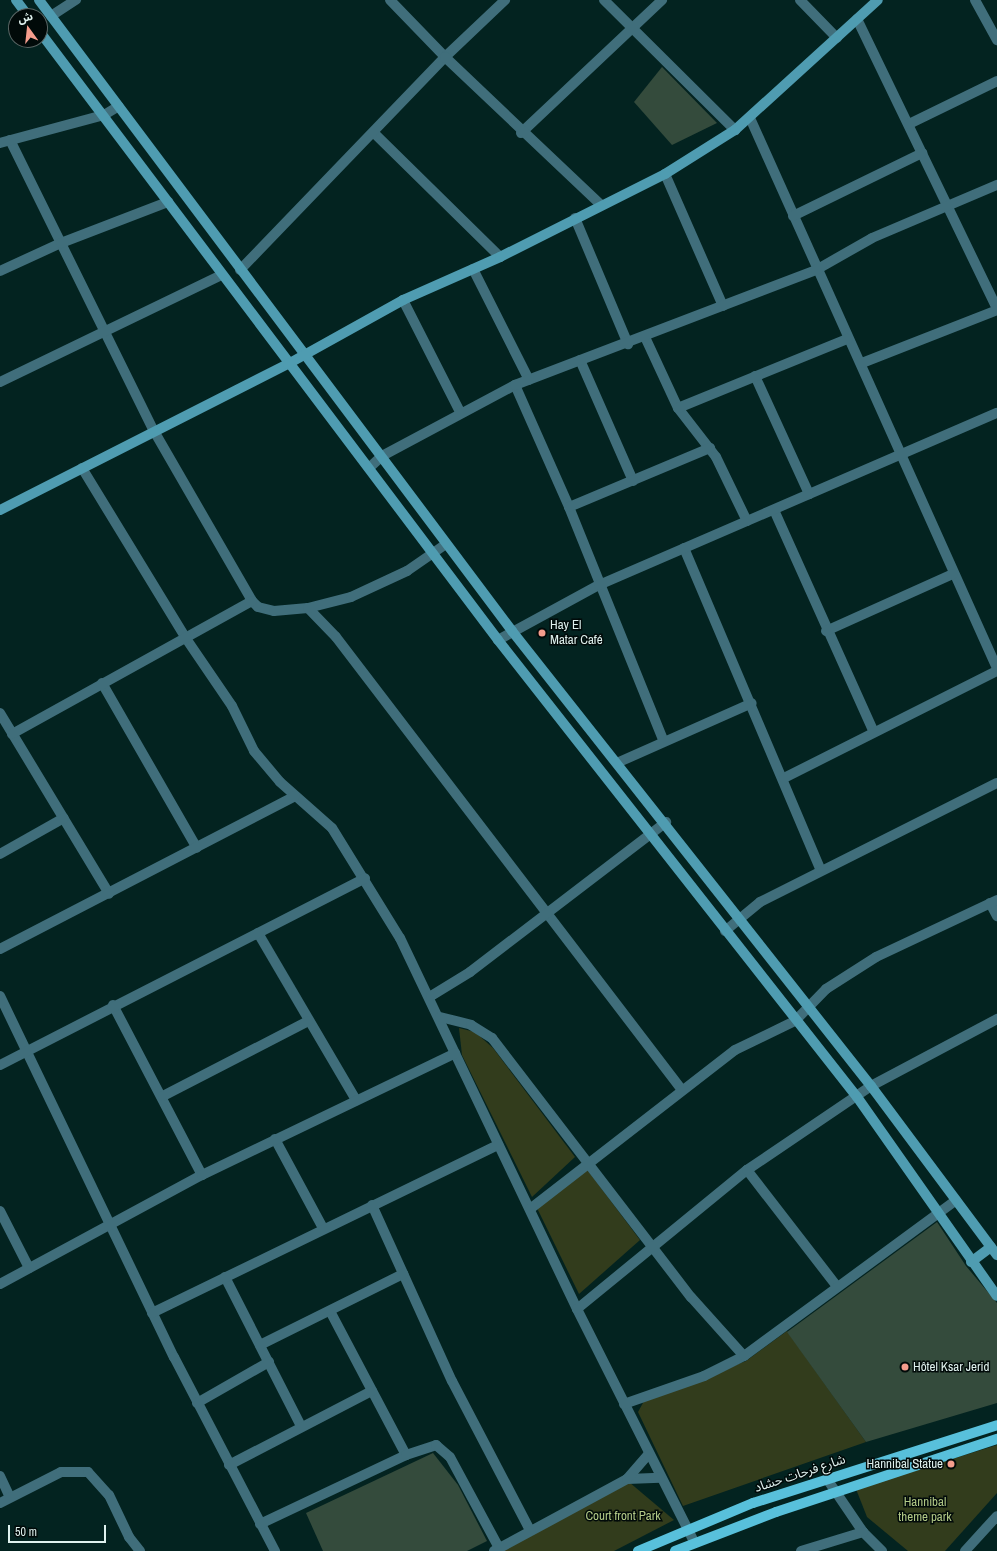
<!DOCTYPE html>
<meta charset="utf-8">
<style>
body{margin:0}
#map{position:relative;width:997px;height:1551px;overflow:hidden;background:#032320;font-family:"Archivo Narrow","Noto Sans Arabic",sans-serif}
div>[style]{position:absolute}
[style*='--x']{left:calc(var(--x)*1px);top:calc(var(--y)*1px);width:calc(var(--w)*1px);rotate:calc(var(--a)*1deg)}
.green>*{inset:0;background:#323c1c}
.building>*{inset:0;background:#344b3c}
.street>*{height:10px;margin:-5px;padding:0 5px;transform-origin:5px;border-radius:5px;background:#406e7b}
.secondary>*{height:10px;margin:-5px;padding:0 5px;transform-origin:5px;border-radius:5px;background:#4f9cb1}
.primary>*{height:10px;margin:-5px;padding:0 5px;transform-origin:5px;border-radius:5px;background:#58c0db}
.dots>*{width:11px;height:11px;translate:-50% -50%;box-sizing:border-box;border:2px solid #010a09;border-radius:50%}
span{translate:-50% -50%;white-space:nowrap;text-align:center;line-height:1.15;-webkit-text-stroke:3px #010a09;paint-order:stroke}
.poi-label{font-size:13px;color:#dff1ee}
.left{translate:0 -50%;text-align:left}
.right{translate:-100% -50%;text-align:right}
.street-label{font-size:13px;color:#dff1ee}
.park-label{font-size:13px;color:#b2c987}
.north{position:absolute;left:8px;top:8px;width:40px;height:40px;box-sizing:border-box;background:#010a09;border:1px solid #5a6665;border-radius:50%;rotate:345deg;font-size:11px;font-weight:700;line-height:16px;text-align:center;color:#dff1ee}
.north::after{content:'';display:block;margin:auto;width:14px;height:18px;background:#f59d8d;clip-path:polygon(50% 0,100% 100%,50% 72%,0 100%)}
.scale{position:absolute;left:8px;top:1525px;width:98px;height:18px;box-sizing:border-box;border:2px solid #dff1ee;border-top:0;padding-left:5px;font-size:12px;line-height:14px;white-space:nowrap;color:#dff1ee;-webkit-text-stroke:3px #010a09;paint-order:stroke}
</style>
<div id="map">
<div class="green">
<i style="clip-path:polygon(459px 1028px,475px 1032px,493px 1048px,575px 1157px,532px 1197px,462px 1055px)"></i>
<i style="clip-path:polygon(586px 1168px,640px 1240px,579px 1294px,537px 1208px)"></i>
<i style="clip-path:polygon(787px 1331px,866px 1442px,683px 1506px,638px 1412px,644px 1401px,746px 1361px)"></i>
<i style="clip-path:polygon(997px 1445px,997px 1493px,945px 1551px,908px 1551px,867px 1517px,856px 1489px)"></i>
<i style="clip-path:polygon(629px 1482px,674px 1520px,614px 1551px,501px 1551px)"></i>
</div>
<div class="building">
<i style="clip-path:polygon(662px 67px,717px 123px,672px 145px,634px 102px)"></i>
<i style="clip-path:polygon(937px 1222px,966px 1266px,997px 1303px,997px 1403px,866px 1442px,787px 1332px)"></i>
<i style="clip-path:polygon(433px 1453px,458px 1485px,487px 1541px,467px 1551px,323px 1551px,306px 1513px)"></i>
</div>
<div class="street">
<i style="--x:390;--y:0;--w:79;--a:46"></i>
<i style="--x:445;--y:57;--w:83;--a:-43.5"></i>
<i style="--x:604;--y:0;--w:185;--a:44.8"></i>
<i style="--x:800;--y:0;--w:53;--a:45.8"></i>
<i style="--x:975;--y:0;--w:46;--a:61.2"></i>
<i style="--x:51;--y:16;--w:30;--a:-33"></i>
<i style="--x:857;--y:19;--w:321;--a:64.2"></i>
<i style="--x:750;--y:118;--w:603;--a:65.82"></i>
<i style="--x:909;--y:124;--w:98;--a:-26"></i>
<i style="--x:374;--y:133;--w:177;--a:44.5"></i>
<i style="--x:521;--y:133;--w:194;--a:-43.3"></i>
<i style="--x:10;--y:140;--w:325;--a:63.7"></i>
<i style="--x:154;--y:431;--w:196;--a:60"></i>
<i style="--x:252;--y:601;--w:8;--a:45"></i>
<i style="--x:258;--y:607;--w:16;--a:14"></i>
<i style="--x:274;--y:611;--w:34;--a:-5"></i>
<i style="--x:308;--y:608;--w:40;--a:46"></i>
<i style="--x:336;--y:637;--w:570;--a:52.63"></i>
<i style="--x:0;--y:143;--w:108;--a:-15.1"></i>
<i style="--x:104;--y:115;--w:17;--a:-31"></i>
<i style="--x:665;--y:174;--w:144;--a:66.3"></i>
<i style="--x:793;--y:216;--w:144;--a:-26"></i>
<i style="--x:575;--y:218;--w:137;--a:67.2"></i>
<i style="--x:473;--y:269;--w:124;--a:63.2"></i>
<i style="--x:240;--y:270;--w:296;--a:-46.1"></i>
<i style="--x:445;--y:57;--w:215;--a:43.5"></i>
<i style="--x:0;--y:271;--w:67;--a:-24.7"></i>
<i style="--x:61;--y:243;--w:115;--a:-21"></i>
<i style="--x:403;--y:300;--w:126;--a:63"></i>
<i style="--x:645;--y:337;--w:78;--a:65.1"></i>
<i style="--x:678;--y:408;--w:62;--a:52.2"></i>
<i style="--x:716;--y:457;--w:71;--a:64.2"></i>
<i style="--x:580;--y:360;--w:132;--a:66.3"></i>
<i style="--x:862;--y:363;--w:145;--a:-21.4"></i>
<i style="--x:755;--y:376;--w:130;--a:65.4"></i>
<i style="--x:0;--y:382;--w:246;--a:-25.8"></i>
<i style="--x:515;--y:385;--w:133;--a:66.1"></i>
<i style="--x:569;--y:507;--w:251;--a:68"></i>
<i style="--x:678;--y:408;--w:183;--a:-22.2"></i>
<i style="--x:82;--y:468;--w:198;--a:58.6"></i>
<i style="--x:185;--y:637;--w:83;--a:55.7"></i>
<i style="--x:232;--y:706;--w:50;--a:63.9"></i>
<i style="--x:254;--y:751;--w:40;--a:50"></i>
<i style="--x:280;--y:782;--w:69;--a:41.5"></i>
<i style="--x:332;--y:828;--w:129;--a:58.3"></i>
<i style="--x:400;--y:938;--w:411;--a:64.5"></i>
<i style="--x:577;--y:1309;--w:261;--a:63.3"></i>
<i style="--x:369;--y:468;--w:18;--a:-43"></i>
<i style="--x:382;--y:456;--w:151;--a:-28.1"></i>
<i style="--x:515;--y:385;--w:322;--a:-20.9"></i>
<i style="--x:816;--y:270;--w:64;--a:-29.7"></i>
<i style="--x:872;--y:238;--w:136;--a:-23"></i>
<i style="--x:569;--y:507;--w:153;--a:-22.7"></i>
<i style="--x:774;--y:510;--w:243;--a:65.8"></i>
<i style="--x:684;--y:548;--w:350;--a:67"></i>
<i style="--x:308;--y:608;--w:44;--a:-14.3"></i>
<i style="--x:351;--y:597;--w:62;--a:-24.9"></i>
<i style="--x:407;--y:571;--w:47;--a:-34.7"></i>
<i style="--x:826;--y:631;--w:139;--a:-24.2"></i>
<i style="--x:498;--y:640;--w:115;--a:-28.6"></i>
<i style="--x:599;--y:585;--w:434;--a:-23.4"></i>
<i style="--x:102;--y:683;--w:190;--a:60.1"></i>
<i style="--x:0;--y:713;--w:211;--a:58.9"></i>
<i style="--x:12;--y:734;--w:274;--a:-29"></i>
<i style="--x:619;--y:762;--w:145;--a:-23.9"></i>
<i style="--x:784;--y:778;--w:238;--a:-26.7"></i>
<i style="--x:0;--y:854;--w:73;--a:-29.4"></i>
<i style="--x:990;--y:903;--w:15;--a:62"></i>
<i style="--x:725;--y:931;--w:45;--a:-39.6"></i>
<i style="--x:760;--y:902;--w:265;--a:-26.7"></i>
<i style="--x:258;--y:933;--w:194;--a:59.6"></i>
<i style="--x:0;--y:949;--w:332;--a:-27.4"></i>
<i style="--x:0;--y:996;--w:401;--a:64.3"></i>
<i style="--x:174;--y:1357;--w:219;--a:62.5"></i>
<i style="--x:431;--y:996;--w:46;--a:-31.6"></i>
<i style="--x:470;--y:972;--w:247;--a:-37.4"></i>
<i style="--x:113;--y:1005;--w:192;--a:62.4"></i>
<i style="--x:440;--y:1017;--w:32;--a:14"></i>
<i style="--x:471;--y:1025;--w:25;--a:32"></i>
<i style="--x:492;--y:1038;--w:327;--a:52.5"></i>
<i style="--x:691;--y:1297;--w:79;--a:48.1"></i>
<i style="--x:0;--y:1065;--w:410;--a:-27.1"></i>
<i style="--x:163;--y:1096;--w:163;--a:-27.3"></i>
<i style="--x:275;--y:1139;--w:101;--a:61.7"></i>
<i style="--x:747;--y:1170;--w:145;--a:52.3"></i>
<i style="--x:372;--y:1205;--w:193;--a:65.6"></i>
<i style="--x:452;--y:1381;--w:168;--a:62.4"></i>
<i style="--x:530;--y:1209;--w:259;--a:-37.8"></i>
<i style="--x:735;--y:1050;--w:67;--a:-25.8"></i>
<i style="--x:795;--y:1021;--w:45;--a:-45.9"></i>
<i style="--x:826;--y:989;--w:59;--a:-32.6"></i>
<i style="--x:876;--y:957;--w:134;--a:-25.2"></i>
<i style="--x:0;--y:1211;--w:64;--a:63"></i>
<i style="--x:225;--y:1277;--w:167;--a:63"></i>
<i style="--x:0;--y:1284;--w:230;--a:-28.4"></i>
<i style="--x:202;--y:1175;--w:281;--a:-25.7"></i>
<i style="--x:577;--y:1309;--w:220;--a:-39.3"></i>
<i style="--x:747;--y:1170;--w:150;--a:-34.1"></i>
<i style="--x:871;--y:1086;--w:143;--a:-28"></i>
<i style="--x:330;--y:1311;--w:163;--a:62.2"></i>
<i style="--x:152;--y:1313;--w:385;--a:-25.9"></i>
<i style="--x:260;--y:1345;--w:160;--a:-26.4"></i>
<i style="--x:197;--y:1403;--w:83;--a:-29.7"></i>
<i style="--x:624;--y:1404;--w:85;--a:-19.3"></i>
<i style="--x:704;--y:1376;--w:45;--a:-26.6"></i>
<i style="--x:744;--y:1356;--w:263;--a:-36.3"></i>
<i style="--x:229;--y:1465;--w:161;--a:-27.4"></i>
<i style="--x:0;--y:1476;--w:23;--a:65"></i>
<i style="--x:627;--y:1479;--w:33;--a:-2"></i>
<i style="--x:827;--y:1479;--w:64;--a:55.8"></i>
<i style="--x:863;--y:1532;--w:27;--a:45"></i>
<i style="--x:0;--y:1503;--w:68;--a:-26.9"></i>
<i style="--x:61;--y:1472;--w:27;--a:0"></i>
<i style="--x:88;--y:1472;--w:31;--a:48"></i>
<i style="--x:109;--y:1495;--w:47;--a:64.5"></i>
<i style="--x:129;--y:1537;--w:18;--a:52"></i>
<i style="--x:260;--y:1524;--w:161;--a:-25.3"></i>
<i style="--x:406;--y:1455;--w:32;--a:-18"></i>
<i style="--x:436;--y:1445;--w:18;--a:41"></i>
<i style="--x:450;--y:1457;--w:103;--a:61.7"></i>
<i style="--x:494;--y:1551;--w:151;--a:-28.4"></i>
<i style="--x:627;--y:1479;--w:33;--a:-49"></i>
<i style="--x:801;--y:1551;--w:65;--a:-17"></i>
<i style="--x:965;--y:1551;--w:47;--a:-47.6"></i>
</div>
<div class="secondary">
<i style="--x:16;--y:0;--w:20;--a:53"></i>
<i style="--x:39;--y:0;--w:789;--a:53.14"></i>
<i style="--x:512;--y:631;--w:580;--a:51.73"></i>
<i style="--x:871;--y:1086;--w:211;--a:53.3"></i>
<i style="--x:40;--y:32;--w:761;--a:53.01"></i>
<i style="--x:498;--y:640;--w:581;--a:51.85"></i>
<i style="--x:857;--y:1097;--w:243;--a:54.9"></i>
<i style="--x:0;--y:510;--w:323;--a:-26.9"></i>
<i style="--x:288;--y:364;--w:132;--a:-29.1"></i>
<i style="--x:403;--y:300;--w:106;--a:-23.9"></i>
<i style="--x:500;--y:257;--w:185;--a:-26.7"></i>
<i style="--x:665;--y:174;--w:83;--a:-32.2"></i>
<i style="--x:735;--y:130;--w:193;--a:-42.3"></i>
<i style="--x:971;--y:1262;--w:25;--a:-37"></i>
</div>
<div class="primary">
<i style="--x:638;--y:1551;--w:125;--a:-22.7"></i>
<i style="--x:753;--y:1503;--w:256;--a:-17.7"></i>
<i style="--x:675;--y:1551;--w:108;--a:-21.1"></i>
<i style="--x:776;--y:1512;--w:233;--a:-18.3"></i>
</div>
<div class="dots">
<i style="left:542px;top:633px;background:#f59d8d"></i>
<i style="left:905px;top:1367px;background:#f59d8d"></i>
<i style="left:951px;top:1464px;background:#f59d8d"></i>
</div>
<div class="poi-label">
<span class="left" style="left:550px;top:633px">Hay El<br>Matar Café</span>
<span class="left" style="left:913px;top:1367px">Hôtel Ksar Jerid</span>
<span class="right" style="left:943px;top:1464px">Hannibal Statue</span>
</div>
<div class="street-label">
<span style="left:800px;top:1474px;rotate:-18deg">شارع فرحات حشاد</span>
</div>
<div class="park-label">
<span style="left:925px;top:1510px">Hannibal<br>theme park</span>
<span style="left:623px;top:1516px">Court front Park</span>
</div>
<div class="north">ش</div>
<div class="scale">50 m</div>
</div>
